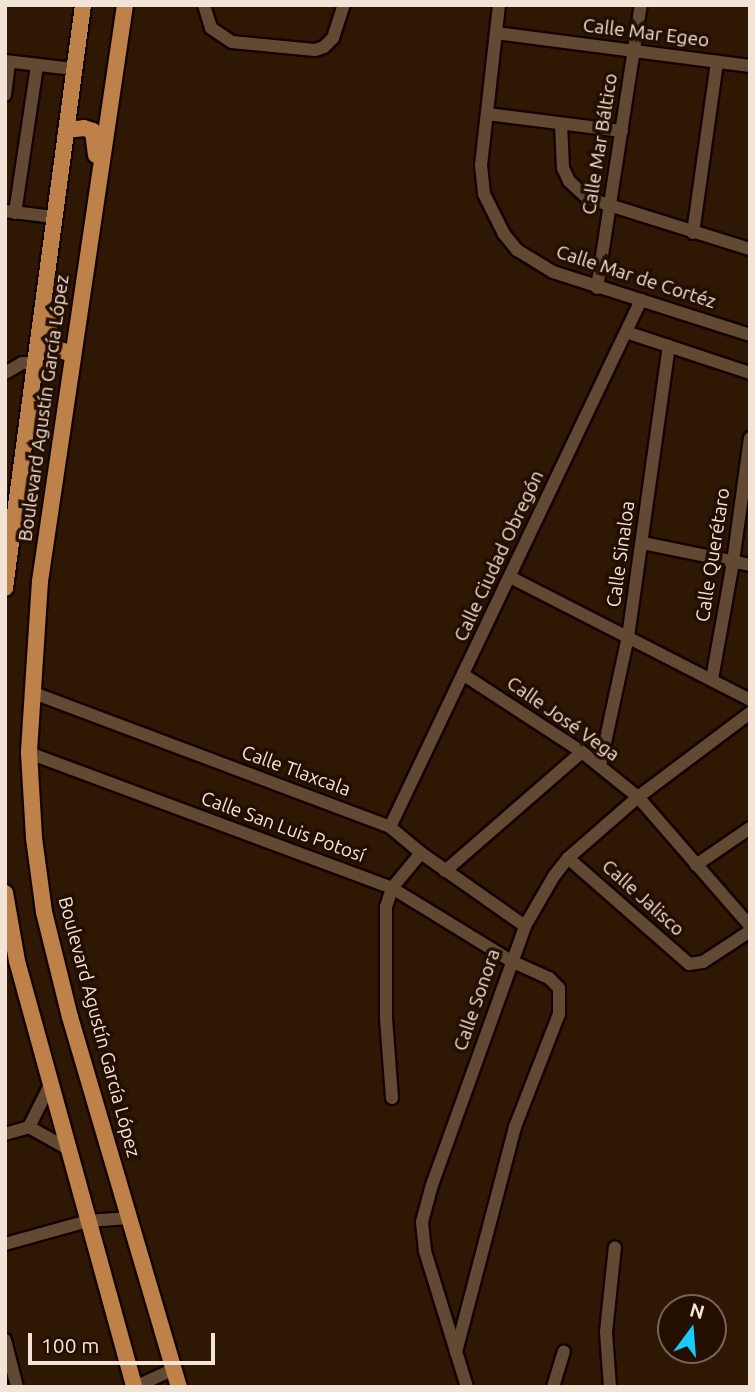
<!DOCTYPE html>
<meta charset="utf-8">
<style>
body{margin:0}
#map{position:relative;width:755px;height:1392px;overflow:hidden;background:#2e1804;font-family:Ubuntu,sans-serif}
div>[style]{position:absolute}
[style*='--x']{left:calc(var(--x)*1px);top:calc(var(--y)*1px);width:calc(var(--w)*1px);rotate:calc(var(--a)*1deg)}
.roads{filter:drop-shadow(2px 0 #150300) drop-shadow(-2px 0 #150300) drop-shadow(0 2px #150300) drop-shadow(0 -2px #150300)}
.minor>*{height:12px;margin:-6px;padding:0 6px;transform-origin:6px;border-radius:6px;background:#624933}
.major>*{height:16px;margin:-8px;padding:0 8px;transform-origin:8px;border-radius:8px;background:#bd8149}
span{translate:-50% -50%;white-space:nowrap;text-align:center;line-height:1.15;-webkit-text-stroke:7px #230e00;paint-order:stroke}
.street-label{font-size:19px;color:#f4e4d8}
.frame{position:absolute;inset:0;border:7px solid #f4e4d8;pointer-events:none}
.north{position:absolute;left:657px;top:1294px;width:70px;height:70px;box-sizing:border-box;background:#230e00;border:2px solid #776456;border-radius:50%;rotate:16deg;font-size:19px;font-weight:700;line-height:28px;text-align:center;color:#f4e4d8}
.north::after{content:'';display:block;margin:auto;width:24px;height:32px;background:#1acafc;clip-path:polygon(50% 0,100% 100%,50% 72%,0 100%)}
.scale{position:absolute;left:28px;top:1333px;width:187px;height:32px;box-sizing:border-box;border:4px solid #f4e4d8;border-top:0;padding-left:9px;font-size:21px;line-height:24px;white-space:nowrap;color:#f4e4d8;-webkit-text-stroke:5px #230e00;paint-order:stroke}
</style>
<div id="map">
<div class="roads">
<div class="minor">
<i style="--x:204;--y:5;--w:24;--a:73"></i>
<i style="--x:211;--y:28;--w:25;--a:34"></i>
<i style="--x:232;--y:42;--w:83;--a:5.5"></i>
<i style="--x:315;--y:50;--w:9;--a:-18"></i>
<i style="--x:324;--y:47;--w:13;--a:-45"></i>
<i style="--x:333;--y:38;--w:35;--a:-72"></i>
<i style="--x:499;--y:5;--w:161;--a:96.4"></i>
<i style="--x:481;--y:165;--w:29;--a:84"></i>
<i style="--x:484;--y:194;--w:45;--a:63.4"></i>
<i style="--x:504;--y:234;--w:21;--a:51"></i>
<i style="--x:517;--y:250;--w:42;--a:31.4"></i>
<i style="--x:553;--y:272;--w:207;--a:17.7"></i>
<i style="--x:496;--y:33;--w:256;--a:7.4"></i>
<i style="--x:5;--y:61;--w:69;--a:6.6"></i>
<i style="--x:5;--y:95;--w:33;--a:-83"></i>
<i style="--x:487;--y:114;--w:136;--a:7.2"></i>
<i style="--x:561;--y:124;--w:44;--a:87.4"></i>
<i style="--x:563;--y:168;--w:14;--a:65"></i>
<i style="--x:569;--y:181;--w:25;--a:43"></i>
<i style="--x:587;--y:198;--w:171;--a:17.4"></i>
<i style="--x:5;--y:211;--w:49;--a:7"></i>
<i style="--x:15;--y:213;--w:150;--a:-81.5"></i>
<i style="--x:693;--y:233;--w:173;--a:-82"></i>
<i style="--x:597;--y:288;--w:286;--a:-81.2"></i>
<i style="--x:626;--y:332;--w:131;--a:18.3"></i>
<i style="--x:5;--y:373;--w:20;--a:-30"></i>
<i style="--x:22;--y:363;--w:12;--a:0"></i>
<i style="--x:643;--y:543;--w:109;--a:11.6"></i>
<i style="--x:510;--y:577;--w:270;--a:27.1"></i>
<i style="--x:464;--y:675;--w:141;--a:33.1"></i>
<i style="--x:582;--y:752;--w:72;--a:38.8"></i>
<i style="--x:638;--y:797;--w:171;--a:49"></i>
<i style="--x:712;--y:679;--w:119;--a:-79.8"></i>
<i style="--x:733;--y:562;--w:125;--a:-82.2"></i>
<i style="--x:31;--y:692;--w:384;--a:20.6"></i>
<i style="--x:390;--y:827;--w:40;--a:40"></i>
<i style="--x:421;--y:853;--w:127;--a:35.1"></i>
<i style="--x:29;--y:753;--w:387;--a:20.4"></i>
<i style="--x:392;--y:888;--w:140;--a:31.5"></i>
<i style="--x:511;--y:961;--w:42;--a:24.1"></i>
<i style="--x:549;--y:978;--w:14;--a:45"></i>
<i style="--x:559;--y:988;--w:26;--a:90"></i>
<i style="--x:559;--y:1014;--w:121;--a:111.3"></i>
<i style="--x:515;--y:1127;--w:233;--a:104.7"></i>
<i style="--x:600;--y:766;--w:132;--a:-77.8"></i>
<i style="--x:628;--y:637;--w:294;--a:-82"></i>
<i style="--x:390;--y:827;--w:584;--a:-64.53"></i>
<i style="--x:568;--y:858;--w:161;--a:41.2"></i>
<i style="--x:689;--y:964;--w:14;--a:-8"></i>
<i style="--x:703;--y:962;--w:56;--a:-33.4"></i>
<i style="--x:696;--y:865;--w:65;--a:-34.4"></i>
<i style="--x:445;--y:871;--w:181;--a:-41"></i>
<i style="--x:392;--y:1098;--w:80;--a:-94.3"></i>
<i style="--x:386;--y:1018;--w:111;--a:-90"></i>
<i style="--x:386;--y:907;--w:20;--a:-72"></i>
<i style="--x:392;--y:888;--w:45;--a:-50.4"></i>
<i style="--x:29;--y:1127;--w:47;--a:-63.4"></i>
<i style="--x:5;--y:1134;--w:25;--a:-16"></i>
<i style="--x:29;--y:1127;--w:45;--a:29.4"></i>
<i style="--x:5;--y:1244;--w:86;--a:-15.5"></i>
<i style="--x:88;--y:1221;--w:41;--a:-4.2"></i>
<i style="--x:5;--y:1340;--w:49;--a:75.7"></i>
<i style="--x:135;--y:1387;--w:43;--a:-24.8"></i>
<i style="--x:467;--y:1387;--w:142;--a:-107.2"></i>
<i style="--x:425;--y:1251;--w:29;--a:-96"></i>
<i style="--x:422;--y:1222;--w:38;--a:-75"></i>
<i style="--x:432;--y:1185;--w:275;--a:-70.2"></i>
<i style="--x:525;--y:926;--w:58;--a:-59.9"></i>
<i style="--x:554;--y:876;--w:23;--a:-52"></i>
<i style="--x:568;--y:858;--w:93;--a:-41.1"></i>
<i style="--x:638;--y:797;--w:140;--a:-36.9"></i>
<i style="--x:553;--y:1387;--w:37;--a:-73"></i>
<i style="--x:610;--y:1387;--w:55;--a:-94.2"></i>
<i style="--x:606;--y:1332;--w:85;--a:-84"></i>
</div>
<div class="major">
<i style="--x:125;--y:5;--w:582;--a:98.39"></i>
<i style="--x:40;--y:581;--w:172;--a:93.7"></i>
<i style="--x:29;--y:753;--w:85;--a:86.6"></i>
<i style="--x:34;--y:838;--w:75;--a:82.3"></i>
<i style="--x:44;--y:912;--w:108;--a:76.1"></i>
<i style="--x:70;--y:1017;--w:386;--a:73.6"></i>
<i style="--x:66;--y:130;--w:18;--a:-6"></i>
<i style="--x:84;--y:128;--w:9;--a:18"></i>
<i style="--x:93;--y:131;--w:24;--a:83"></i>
<i style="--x:48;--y:313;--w:34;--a:87"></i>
<i style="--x:50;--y:347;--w:24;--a:17"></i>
<i style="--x:5;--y:588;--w:588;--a:-82.38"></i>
<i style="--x:5;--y:893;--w:69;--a:80"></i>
<i style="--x:17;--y:961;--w:442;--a:74.6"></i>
</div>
</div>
<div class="street-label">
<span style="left:646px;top:33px;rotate:7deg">Calle Mar Egeo</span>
<span style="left:600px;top:144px;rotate:-81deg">Calle Mar Báltico</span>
<span style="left:636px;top:277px;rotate:18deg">Calle Mar de Cortéz</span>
<span style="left:44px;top:408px;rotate:-82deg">Boulevard Agustín García López</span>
<span style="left:621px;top:554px;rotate:-82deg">Calle Sinaloa</span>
<span style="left:713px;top:555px;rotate:-81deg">Calle Querétaro</span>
<span style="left:499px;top:556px;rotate:-65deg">Calle Ciudad Obregón</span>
<span style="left:563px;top:719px;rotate:35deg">Calle José Vega</span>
<span style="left:296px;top:771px;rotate:20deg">Calle Tlaxcala</span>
<span style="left:283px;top:827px;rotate:20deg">Calle San Luis Potosí</span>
<span style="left:643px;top:898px;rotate:42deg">Calle Jalisco</span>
<span style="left:477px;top:1000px;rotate:-71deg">Calle Sonora</span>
<span style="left:99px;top:1027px;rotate:75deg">Boulevard Agustín García López</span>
</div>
<div class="frame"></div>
<div class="north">N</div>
<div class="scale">100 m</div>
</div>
